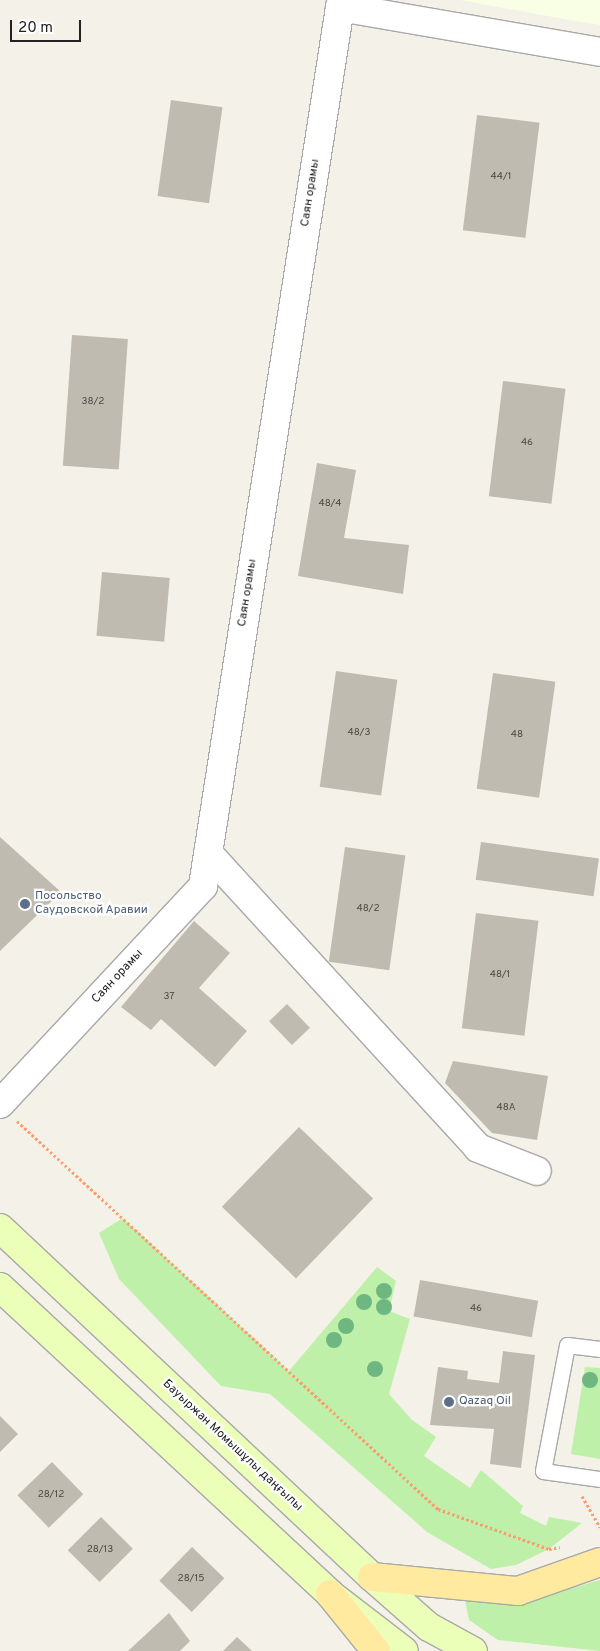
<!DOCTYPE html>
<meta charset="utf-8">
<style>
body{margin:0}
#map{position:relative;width:600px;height:1651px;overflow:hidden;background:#f3f1e8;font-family:Overpass,sans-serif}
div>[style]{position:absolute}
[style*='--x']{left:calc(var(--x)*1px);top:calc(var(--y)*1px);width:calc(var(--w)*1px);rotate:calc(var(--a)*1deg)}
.education>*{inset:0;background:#f9ffe4}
.grass>*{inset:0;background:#bef0aa}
.building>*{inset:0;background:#c0bbb0;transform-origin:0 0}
.path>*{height:3px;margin-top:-1.5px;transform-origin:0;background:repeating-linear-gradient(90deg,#ff9b6c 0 2.5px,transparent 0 5px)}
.roads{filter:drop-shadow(1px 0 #a9a9a9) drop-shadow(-1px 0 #a9a9a9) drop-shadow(0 1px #a9a9a9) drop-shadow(0 -1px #a9a9a9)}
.lane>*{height:15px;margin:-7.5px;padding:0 7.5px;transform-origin:7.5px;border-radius:7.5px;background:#fff}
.street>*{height:28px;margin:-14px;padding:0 14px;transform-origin:14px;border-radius:14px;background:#fff}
.secondary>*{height:28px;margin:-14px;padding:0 14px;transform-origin:14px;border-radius:14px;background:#ecffb9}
.primary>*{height:28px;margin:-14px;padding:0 14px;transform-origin:14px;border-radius:14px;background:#ffeaa0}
.trees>*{width:16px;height:16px;margin:-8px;border-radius:50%;background:#6fb780}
.dots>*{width:14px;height:14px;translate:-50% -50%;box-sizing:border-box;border:2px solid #fff;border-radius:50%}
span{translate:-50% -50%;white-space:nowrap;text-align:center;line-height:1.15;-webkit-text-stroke:4.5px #fff;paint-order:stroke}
.number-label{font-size:10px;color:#4a4846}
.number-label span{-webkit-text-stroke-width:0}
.street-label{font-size:12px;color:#222}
.service-label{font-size:12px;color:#4e5e75}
.left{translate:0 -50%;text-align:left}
.scale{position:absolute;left:10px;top:20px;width:71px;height:22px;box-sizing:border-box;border:2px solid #222;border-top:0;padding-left:6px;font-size:15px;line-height:18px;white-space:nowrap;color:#222;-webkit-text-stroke:4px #fff;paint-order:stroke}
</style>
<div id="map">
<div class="education">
<i style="clip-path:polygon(460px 0,600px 0,600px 25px,564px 19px)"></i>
</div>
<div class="grass">
<i style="clip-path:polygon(123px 1218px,289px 1371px,377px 1267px,396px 1281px,389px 1311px,410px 1319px,389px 1394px,412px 1420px,436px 1437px,424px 1456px,470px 1488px,481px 1470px,523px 1506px,520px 1513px,546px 1526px,549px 1517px,582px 1523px,549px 1549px,516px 1565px,491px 1569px,427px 1532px,270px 1394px,221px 1386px,119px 1279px,99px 1233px)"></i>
<i style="clip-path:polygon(585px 1367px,600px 1368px,600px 1459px,571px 1454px)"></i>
<i style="clip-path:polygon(600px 1580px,600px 1651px,498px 1640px,469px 1620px,465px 1600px,521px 1603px)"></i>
</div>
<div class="building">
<i style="left:171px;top:100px;width:52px;height:97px;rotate:8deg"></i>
<i style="left:477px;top:115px;width:63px;height:116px;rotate:7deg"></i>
<i style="left:72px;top:335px;width:56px;height:131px;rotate:4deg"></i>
<i style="left:503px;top:381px;width:63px;height:116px;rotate:7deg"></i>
<i style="clip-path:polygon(317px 463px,356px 470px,344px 538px,409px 545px,403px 594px,298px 576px)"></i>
<i style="left:102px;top:572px;width:68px;height:64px;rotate:5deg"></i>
<i style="left:336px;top:671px;width:62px;height:117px;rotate:8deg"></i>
<i style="left:493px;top:673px;width:63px;height:117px;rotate:8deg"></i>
<i style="clip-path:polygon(0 837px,61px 892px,0 951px)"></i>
<i style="left:481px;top:842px;width:119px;height:38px;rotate:8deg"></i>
<i style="left:345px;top:847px;width:61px;height:116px;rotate:8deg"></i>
<i style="left:476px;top:913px;width:63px;height:116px;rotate:7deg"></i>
<i style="clip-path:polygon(194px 921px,230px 953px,199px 988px,247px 1031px,215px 1067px,161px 1019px,151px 1030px,121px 1007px)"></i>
<i style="left:287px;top:1004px;width:33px;height:25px;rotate:46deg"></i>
<i style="clip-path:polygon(453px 1061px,548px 1076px,537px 1140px,492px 1133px,445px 1083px)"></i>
<i style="left:299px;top:1127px;width:103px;height:111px;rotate:44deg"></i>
<i style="left:420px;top:1280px;width:120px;height:37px;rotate:10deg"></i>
<i style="clip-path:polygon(503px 1351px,535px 1355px,521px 1468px,490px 1464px,494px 1429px,430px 1425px,438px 1367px,468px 1371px,467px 1379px,499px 1383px)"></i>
<i style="clip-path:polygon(0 1416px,18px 1434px,0 1452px)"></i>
<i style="left:52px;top:1462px;width:45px;height:48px;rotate:46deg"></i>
<i style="left:101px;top:1517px;width:45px;height:47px;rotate:45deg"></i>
<i style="left:192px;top:1547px;width:45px;height:47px;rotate:44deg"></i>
<i style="clip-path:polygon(169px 1613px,190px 1641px,180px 1651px,128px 1651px)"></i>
<i style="clip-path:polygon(237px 1637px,252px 1651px,223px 1651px)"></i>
</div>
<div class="path">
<i style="--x:17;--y:1121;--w:573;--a:42.66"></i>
<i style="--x:438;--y:1509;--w:118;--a:19.8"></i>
<i style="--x:549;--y:1549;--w:11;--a:-10"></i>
<i style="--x:582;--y:1496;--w:36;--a:60"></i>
</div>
<div class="roads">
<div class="lane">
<i style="--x:600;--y:1349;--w:33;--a:-173"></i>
<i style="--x:567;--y:1345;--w:128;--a:100.8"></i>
<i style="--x:543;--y:1471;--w:58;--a:8"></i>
</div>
<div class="street">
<i style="--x:208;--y:853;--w:400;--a:47.5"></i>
<i style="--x:478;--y:1148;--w:63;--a:21.3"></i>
<i style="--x:0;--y:1104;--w:298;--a:-47"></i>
<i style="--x:203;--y:886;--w:890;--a:-81.14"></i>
<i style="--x:340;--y:7;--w:264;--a:9.8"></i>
</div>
<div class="secondary">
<i style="--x:0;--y:1228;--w:510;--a:43.17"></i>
<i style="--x:372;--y:1577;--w:76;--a:41.3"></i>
<i style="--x:429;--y:1627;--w:50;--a:28.6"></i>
<i style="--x:0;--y:1287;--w:451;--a:42.9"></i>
<i style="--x:330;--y:1594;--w:93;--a:37.6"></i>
</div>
<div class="primary">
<i style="--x:372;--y:1577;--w:147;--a:5.5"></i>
<i style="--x:518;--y:1591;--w:87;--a:-19.5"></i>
<i style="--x:330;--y:1594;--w:73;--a:51.1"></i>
</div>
</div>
<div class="trees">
<i style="left:384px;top:1291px"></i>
<i style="left:364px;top:1302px"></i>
<i style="left:384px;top:1307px"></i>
<i style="left:346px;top:1326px"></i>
<i style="left:334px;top:1340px"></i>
<i style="left:375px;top:1369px"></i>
<i style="left:590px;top:1380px"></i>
</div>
<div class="dots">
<i style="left:25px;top:904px;background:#5c6f8a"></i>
<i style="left:449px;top:1402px;background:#5c6f8a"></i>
</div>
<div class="number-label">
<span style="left:501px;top:177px">44/1</span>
<span style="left:93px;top:402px">38/2</span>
<span style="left:527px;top:443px">46</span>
<span style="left:330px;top:504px">48/4</span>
<span style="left:359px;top:733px">48/3</span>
<span style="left:517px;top:735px">48</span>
<span style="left:368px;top:909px">48/2</span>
<span style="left:500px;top:975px">48/1</span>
<span style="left:169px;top:997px">37</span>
<span style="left:506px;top:1108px">48А</span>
<span style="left:476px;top:1309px">46</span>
<span style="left:51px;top:1495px">28/12</span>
<span style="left:100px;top:1550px">28/13</span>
<span style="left:191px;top:1579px">28/15</span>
</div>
<div class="street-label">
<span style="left:311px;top:193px;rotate:-81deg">Саян орамы</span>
<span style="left:248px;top:593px;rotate:-81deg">Саян орамы</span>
<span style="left:118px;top:977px;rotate:-47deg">Саян орамы</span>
<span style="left:232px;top:1446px;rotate:43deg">Бауыржан Момышұлы даңғылы</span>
</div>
<div class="service-label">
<span class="left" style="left:35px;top:904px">Посольство<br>Саудовской Аравии</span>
<span class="left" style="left:459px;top:1402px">Qazaq Oil</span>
</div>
<div class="scale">20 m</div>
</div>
